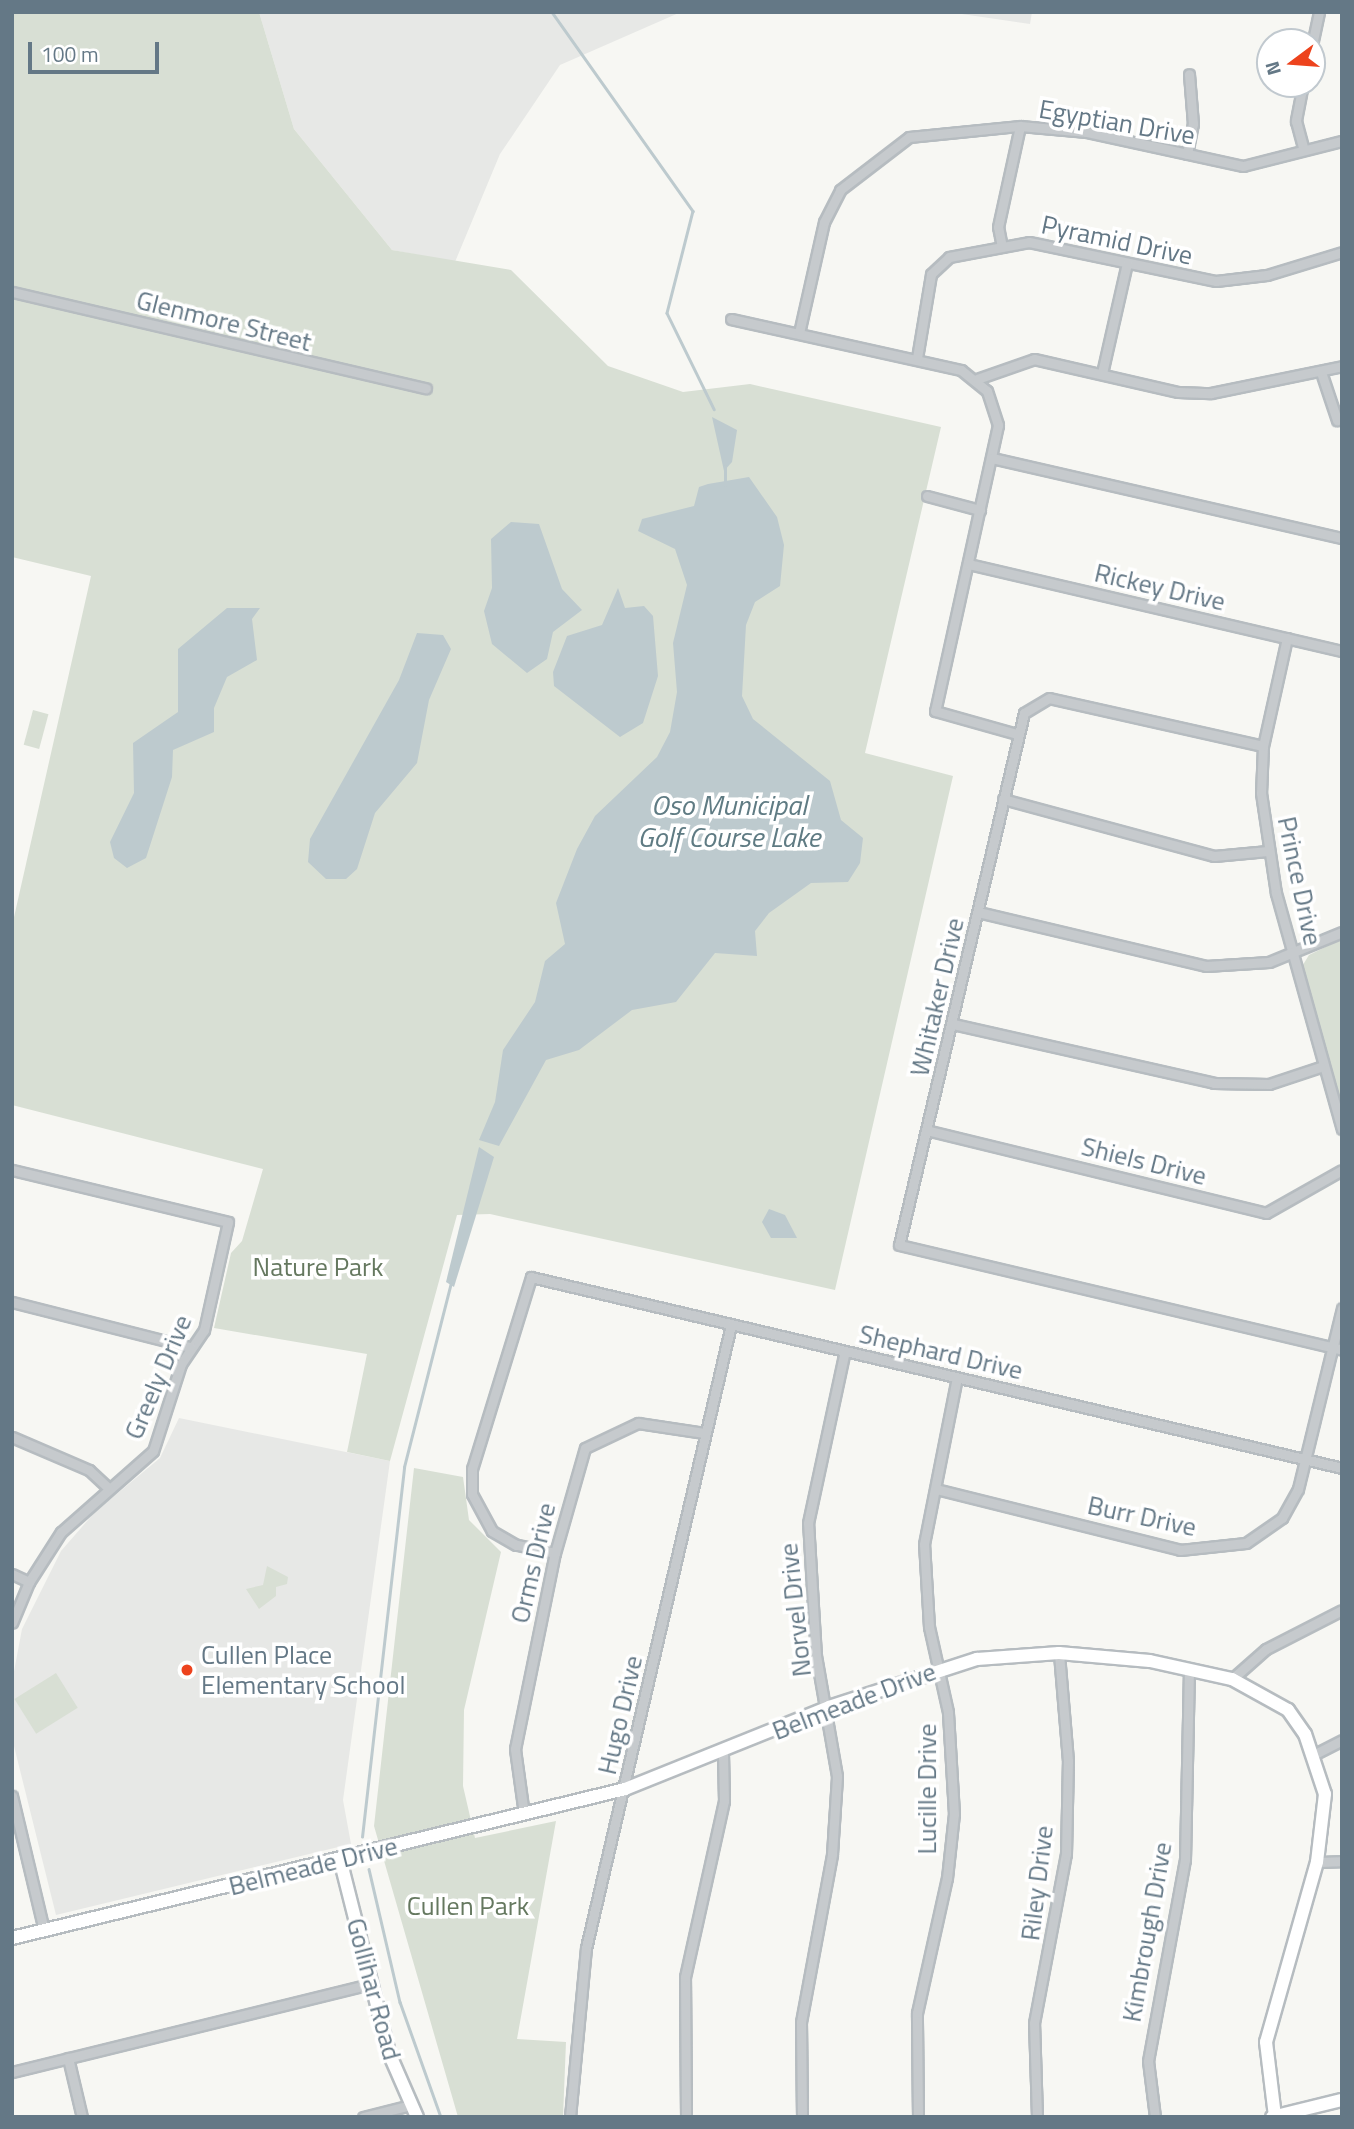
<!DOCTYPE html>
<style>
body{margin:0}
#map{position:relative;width:1354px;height:2129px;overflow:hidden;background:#f7f7f3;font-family:"Titillium Web",sans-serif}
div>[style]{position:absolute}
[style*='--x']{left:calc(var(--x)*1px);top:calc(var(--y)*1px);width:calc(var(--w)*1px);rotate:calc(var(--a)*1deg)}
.built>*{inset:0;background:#e7e8e6}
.green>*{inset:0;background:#d8dfd4;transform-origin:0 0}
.water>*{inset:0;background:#bdcace}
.stream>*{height:2.5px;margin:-1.25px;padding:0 1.25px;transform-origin:1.25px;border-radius:1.25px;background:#bdcace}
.roads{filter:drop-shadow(2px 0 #b6bcc0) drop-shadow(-2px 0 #b6bcc0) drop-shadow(0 2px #b6bcc0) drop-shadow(0 -2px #b6bcc0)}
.street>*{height:9px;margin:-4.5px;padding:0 4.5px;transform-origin:4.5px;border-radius:4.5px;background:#c6cacd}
.secondary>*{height:12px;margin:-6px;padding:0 6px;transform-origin:6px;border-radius:6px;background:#fff}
.dots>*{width:19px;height:19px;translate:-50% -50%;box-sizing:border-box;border:4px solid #fff;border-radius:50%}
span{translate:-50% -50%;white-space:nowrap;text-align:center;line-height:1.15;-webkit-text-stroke:7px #fff;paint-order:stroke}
.street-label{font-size:26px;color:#647886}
.park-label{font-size:26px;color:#65785f}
.poi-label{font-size:26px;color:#647886}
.left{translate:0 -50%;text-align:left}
.water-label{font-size:28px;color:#5f7b83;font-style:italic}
.frame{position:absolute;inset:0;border:14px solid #647886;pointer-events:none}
.north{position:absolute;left:1256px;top:28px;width:70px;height:70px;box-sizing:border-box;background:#fff;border:2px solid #c1c9cf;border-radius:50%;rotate:254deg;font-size:19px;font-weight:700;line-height:28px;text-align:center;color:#647886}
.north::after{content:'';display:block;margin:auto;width:24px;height:32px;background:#ed431d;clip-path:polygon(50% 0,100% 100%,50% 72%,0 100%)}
.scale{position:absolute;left:28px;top:42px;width:131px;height:32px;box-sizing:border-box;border:4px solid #647886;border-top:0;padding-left:9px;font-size:21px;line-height:24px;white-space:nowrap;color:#647886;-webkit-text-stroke:5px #fff;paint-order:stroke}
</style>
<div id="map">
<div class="built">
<i style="clip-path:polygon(259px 12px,681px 12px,560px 65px,500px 154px,455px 262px,392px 250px,294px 129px)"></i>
<i style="clip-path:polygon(948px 12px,1032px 12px,1030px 24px)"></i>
<i style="clip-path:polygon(179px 1418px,390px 1461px,343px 1800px,351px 1844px,56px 1915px,12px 1738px,12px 1682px,22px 1629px,61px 1551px,95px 1512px,160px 1458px)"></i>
</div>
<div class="green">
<i style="clip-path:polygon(12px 12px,259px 12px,294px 129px,392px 250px,511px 270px,608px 366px,683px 392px,750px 384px,941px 427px,865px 753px,953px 776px,835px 1290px,490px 1214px,457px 1215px,390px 1461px,347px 1452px,367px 1354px,214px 1328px,231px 1253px,242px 1241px,263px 1169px,12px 1105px,12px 926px,91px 576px,12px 557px)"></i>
<i style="left:33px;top:710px;width:16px;height:36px;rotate:15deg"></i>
<i style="clip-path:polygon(1342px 939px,1342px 1111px,1301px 968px,1309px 955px)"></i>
<i style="clip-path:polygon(414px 1468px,463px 1477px,469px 1520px,501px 1552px,464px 1710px,463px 1786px,475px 1838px,556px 1821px,517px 2039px,566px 2042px,563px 2117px,458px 2117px,374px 1826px)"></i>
<i style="clip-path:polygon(267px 1566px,288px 1577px,287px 1584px,276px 1587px,276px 1596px,259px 1609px,246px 1589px,263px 1585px)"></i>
<i style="left:56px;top:1673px;width:41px;height:49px;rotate:58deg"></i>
</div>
<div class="water">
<i style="clip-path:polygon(712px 417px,737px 430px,732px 462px,724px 471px)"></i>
<i style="clip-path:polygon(749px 477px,777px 517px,784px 545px,780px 586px,755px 602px,746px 625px,742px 696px,753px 719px,830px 781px,841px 820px,863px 838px,860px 863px,848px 882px,811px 883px,769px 913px,755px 931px,757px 956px,715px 953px,676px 1002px,632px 1010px,579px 1050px,546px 1060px,499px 1146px,479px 1140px,495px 1102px,503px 1050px,535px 1002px,545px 961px,565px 944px,556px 903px,577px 849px,595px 816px,657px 757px,670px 732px,677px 692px,673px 643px,687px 585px,675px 549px,638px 531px,642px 519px,694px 506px,699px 487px,708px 484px)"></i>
<i style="clip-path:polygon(511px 522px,539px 524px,562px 589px,582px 610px,553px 632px,547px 659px,527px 673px,492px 644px,484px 611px,492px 588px,491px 539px)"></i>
<i style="clip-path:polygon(618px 588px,625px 608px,644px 606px,653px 616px,658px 676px,643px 723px,620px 737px,554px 686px,553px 672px,567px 636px,602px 625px)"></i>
<i style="clip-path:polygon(227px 608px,260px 608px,252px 619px,257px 660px,227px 677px,214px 708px,214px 732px,173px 750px,172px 777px,146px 858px,127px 868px,114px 858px,110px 842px,134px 793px,133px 743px,178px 712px,178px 649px)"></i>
<i style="clip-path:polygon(417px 633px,443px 635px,451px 649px,429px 700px,417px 763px,375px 813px,357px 869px,346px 879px,326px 879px,308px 862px,310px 839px,399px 680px)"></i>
<i style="clip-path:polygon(479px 1147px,494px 1157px,454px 1287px,446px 1282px)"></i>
<i style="clip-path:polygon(769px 1209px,785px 1215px,797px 1238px,771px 1238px,762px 1222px)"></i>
</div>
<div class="stream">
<i style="--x:552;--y:12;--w:244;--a:54.7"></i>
<i style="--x:693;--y:211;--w:105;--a:104.3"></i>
<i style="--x:667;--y:313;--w:107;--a:63.9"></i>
<i style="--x:725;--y:485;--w:18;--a:-90"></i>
<i style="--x:362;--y:1837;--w:372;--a:-83.5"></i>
<i style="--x:404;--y:1467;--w:191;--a:-75.7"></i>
<i style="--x:369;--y:1869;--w:137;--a:76.9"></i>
<i style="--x:400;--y:2002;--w:122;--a:70.4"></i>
</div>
<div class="roads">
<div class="street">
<i style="--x:1312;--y:45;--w:34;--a:-78"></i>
<i style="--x:1303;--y:84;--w:38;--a:101"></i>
<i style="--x:1296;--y:121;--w:30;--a:75"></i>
<i style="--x:1187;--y:154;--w:31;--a:-79"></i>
<i style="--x:1193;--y:124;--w:50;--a:-94.6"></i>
<i style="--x:1002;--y:247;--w:20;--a:-101"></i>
<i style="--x:998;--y:227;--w:103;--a:-77.7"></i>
<i style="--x:12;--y:292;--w:425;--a:13.1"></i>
<i style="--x:731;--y:319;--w:236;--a:12.5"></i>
<i style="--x:961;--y:370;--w:33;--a:39"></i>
<i style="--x:987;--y:391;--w:36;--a:72"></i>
<i style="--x:998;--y:425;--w:293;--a:102.4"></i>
<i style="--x:935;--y:711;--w:85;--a:15.7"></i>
<i style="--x:799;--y:333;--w:114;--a:-77.3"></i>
<i style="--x:824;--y:222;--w:36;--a:-63"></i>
<i style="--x:840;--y:190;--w:87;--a:-37.5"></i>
<i style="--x:909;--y:137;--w:112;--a:-5.7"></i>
<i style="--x:1020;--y:126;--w:67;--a:5.1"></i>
<i style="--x:1087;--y:132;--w:160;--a:12.3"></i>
<i style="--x:1243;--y:166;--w:102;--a:-14.2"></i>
<i style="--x:917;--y:358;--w:85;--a:-80.5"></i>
<i style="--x:931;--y:274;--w:25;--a:-43"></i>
<i style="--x:949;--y:257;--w:81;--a:-10.6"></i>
<i style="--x:1029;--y:242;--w:191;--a:11.8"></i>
<i style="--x:1216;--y:281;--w:51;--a:-6.7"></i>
<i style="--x:1267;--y:275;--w:78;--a:-17"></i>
<i style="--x:1321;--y:372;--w:51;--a:71.6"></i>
<i style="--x:1102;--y:373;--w:113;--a:-77.2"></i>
<i style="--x:977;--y:379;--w:60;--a:-19.3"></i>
<i style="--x:1034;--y:359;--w:148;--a:12.9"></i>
<i style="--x:1178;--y:392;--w:33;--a:2"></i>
<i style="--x:1211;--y:393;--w:134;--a:-11.6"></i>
<i style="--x:992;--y:458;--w:359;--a:12.9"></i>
<i style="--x:927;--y:496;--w:55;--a:14.8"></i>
<i style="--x:968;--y:564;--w:384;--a:13.1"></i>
<i style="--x:1287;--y:638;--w:111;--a:102.5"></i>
<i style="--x:1263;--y:746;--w:47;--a:92.4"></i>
<i style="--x:1261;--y:793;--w:101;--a:81.5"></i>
<i style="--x:1276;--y:893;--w:245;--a:74.4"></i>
<i style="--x:1263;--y:746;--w:219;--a:-167.4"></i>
<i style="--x:1049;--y:698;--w:29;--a:149"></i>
<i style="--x:1024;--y:713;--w:546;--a:103.22"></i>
<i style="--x:899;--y:1245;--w:455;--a:13.3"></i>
<i style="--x:1003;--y:799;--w:219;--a:15.1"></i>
<i style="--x:1214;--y:856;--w:54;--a:-5.3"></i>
<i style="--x:978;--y:912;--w:234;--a:13.3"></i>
<i style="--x:1206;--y:966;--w:63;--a:-3.6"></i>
<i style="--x:1269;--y:962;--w:79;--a:-22.3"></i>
<i style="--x:953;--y:1024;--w:268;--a:12.7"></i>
<i style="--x:1214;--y:1083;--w:55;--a:1"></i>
<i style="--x:1269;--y:1084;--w:54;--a:-18.4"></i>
<i style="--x:926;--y:1130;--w:350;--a:13.7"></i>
<i style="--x:1266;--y:1213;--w:87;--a:-29.5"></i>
<i style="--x:12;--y:1170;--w:222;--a:13.5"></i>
<i style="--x:228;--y:1222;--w:111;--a:102.5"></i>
<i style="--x:204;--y:1330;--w:41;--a:124.1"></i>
<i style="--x:181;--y:1364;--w:91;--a:107.8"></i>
<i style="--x:153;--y:1451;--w:123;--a:138.6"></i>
<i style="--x:61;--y:1532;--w:59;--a:122.6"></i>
<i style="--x:29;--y:1582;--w:44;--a:112.5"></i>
<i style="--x:12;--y:1302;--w:184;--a:14.2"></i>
<i style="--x:12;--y:1437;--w:84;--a:23.2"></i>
<i style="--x:89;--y:1470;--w:25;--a:43"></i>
<i style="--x:936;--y:1489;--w:252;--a:14"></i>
<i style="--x:1180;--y:1550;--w:66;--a:-6.1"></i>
<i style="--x:1246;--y:1543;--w:44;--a:-34.8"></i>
<i style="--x:1282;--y:1518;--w:33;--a:-61"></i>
<i style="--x:1298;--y:1489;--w:186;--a:-76.3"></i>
<i style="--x:555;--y:1553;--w:40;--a:-168"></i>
<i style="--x:516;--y:1545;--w:28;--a:-150"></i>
<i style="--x:492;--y:1531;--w:42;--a:-118.4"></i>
<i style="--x:472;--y:1494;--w:25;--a:-90"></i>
<i style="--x:472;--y:1469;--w:201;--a:-72.9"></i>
<i style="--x:531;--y:1277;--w:833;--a:13.25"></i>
<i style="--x:12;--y:1574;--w:19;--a:25"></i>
<i style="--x:1232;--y:1679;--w:45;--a:-41.4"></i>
<i style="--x:1266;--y:1649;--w:85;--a:-27.2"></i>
<i style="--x:1313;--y:1755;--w:33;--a:-27"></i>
<i style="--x:12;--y:1796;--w:138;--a:76.6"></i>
<i style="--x:524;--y:1814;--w:66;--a:-97.9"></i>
<i style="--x:515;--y:1749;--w:200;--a:-78.5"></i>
<i style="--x:555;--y:1553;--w:109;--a:-74.1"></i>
<i style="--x:585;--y:1448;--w:59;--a:-25.3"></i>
<i style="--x:638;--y:1423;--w:67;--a:8.6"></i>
<i style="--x:1317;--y:1862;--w:25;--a:-2"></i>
<i style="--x:68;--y:2058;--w:61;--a:76.7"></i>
<i style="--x:12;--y:2072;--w:369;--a:-13.8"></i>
<i style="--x:363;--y:2117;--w:49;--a:-14"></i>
<i style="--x:570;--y:2117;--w:170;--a:-84.6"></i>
<i style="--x:586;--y:1948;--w:640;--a:-76.9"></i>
<i style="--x:686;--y:2117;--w:140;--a:-90.4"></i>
<i style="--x:685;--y:1977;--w:180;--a:-77.5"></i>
<i style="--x:724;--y:1801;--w:48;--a:-91.2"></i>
<i style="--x:802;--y:2117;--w:95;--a:-90.6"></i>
<i style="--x:801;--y:2022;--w:171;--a:-79.5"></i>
<i style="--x:832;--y:1854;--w:78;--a:-86.3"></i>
<i style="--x:837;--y:1776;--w:122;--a:-99.9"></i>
<i style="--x:816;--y:1656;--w:133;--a:-93.4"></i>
<i style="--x:808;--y:1523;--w:176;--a:-77.9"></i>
<i style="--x:918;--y:2117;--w:104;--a:-90.6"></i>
<i style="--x:917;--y:2013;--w:138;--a:-77.5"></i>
<i style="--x:947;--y:1878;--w:64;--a:-83.8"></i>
<i style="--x:954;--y:1814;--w:102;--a:-93.4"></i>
<i style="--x:948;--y:1712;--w:87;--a:-102.6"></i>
<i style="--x:929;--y:1627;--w:83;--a:-93.4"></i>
<i style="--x:924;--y:1544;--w:169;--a:-78.8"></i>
<i style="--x:1037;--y:2117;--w:94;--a:-91.8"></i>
<i style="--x:1034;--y:2023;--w:172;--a:-79.3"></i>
<i style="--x:1066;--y:1854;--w:93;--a:-88.8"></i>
<i style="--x:1068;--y:1761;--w:108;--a:-94.8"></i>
<i style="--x:1155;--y:2117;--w:56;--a:-97.1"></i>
<i style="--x:1148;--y:2061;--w:204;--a:-79.6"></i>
<i style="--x:1185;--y:1860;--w:189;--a:-88.8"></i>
</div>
<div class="secondary">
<i style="--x:340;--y:1859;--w:200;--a:75.8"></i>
<i style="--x:389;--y:2053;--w:70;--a:66.4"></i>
<i style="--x:12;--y:1938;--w:631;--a:-13.66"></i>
<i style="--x:625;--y:1789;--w:220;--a:-21.9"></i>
<i style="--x:829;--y:1707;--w:156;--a:-18"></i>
<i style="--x:977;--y:1659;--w:82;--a:-4.2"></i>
<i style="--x:1059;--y:1653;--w:91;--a:5"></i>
<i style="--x:1150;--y:1661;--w:84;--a:12.4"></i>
<i style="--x:1232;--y:1679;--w:64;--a:29"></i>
<i style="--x:1288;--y:1710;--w:29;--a:55"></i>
<i style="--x:1305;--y:1734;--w:63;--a:71.6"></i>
<i style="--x:1325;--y:1794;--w:68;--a:96.7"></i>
<i style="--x:1317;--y:1862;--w:187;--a:105.8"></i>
<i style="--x:1266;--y:2042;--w:75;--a:83.1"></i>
<i style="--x:1272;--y:2117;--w:72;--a:-13.7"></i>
</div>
</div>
<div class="dots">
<i style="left:187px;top:1670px;background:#ed431d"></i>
</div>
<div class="street-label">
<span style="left:1117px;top:122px;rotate:10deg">Egyptian Drive</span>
<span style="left:1117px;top:240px;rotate:12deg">Pyramid Drive</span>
<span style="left:224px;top:321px;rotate:14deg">Glenmore Street</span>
<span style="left:1160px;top:587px;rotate:13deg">Rickey Drive</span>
<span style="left:1300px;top:881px;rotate:78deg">Prince Drive</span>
<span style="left:937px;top:997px;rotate:-77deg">Whitaker Drive</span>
<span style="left:1144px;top:1161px;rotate:14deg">Shiels Drive</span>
<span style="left:941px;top:1352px;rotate:13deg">Shephard Drive</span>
<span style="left:158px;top:1377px;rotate:-67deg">Greely Drive</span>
<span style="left:1142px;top:1516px;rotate:12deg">Burr Drive</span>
<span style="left:533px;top:1563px;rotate:-77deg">Orms Drive</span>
<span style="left:795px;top:1610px;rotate:-96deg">Norvel Drive</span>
<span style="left:854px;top:1701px;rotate:-21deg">Belmeade Drive</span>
<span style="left:620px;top:1715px;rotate:-77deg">Hugo Drive</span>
<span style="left:927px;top:1789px;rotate:-90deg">Lucille Drive</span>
<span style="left:313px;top:1866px;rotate:-14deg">Belmeade Drive</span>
<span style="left:1037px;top:1883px;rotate:-83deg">Riley Drive</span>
<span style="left:1147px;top:1932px;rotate:-80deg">Kimbrough Drive</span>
<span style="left:374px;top:1989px;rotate:75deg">Gollihar Road</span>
</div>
<div class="park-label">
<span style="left:318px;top:1267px">Nature Park</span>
<span style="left:468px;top:1906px">Cullen Park</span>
</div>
<div class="poi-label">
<span class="left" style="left:201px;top:1670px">Cullen Place<br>Elementary School</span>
</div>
<div class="water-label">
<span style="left:729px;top:821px">Oso Municipal<br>Golf Course Lake</span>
</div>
<div class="frame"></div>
<div class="north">N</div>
<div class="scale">100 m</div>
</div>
